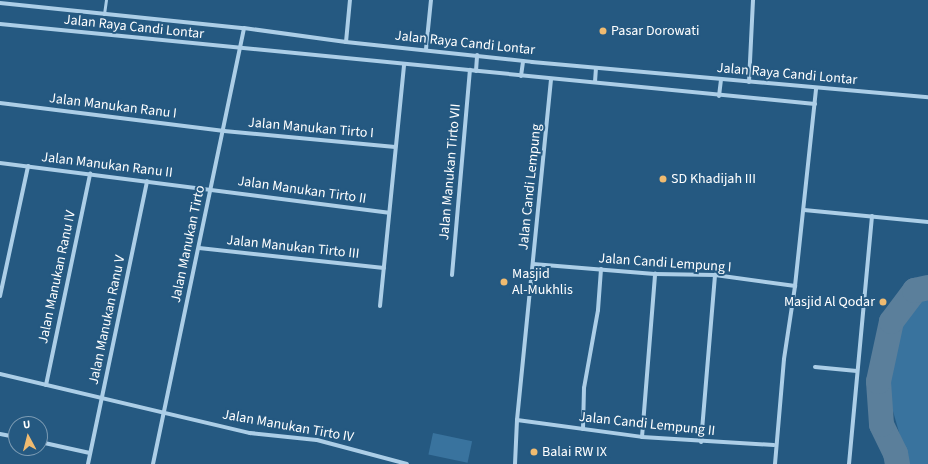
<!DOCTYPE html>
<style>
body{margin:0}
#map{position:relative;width:928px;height:464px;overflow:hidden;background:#255981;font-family:"Source Sans 3",sans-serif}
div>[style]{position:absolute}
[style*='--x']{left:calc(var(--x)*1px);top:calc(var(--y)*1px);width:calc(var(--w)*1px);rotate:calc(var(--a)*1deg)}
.green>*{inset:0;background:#39739e;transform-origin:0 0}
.river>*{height:25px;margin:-12.5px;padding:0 12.5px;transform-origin:12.5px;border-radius:12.5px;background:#5b7f9b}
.service>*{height:3px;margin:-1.5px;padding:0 1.5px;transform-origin:1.5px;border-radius:1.5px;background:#accee7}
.minor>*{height:4px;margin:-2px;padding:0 2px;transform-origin:2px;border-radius:2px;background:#accee7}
.dots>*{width:11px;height:11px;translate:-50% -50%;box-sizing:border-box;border:2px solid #255981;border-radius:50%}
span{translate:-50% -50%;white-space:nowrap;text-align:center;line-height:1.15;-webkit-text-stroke:4px #255981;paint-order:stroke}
.street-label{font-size:14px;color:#fff}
.poi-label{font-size:14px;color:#fff}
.left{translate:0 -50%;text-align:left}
.right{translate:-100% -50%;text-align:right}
.north{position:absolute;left:8px;top:416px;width:40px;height:40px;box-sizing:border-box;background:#255981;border:1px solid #7c9bb3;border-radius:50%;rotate:353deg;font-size:11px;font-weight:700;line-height:16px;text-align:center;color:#fff}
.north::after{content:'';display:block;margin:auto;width:14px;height:18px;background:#f0bb70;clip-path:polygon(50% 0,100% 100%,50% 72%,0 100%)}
</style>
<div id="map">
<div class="green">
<i style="clip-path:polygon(924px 294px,928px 294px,928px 464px,908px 464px,874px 344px)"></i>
<i style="left:433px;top:433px;width:40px;height:22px;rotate:12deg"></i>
</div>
<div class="river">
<i style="--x:897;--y:464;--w:11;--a:-100"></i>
<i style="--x:895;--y:453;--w:32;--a:-116"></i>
<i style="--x:881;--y:424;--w:43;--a:-94"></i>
<i style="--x:878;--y:381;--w:61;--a:-77.8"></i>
<i style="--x:891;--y:321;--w:39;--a:-53"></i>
<i style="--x:914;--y:290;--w:14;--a:-12"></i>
</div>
<div class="service">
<i style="--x:104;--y:14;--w:14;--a:-82"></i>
</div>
<div class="minor">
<i style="--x:0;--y:3;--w:245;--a:5.9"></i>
<i style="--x:244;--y:28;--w:103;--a:7.8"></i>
<i style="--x:346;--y:42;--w:187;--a:6.1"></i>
<i style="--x:532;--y:62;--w:398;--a:5.1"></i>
<i style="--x:0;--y:24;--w:819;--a:5.61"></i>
<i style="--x:346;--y:42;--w:42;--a:-84.6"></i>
<i style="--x:426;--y:49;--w:49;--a:-84.2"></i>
<i style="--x:476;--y:71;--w:16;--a:-86"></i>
<i style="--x:521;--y:76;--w:15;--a:-82"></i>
<i style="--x:595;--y:82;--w:14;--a:-86"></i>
<i style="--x:749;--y:82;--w:82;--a:-87.2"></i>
<i style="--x:719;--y:96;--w:17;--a:-83"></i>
<i style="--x:0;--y:103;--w:226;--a:7.1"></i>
<i style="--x:224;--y:131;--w:172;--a:5.3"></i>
<i style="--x:0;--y:163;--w:392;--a:7.3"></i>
<i style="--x:804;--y:210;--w:125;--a:5.5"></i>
<i style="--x:199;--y:248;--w:186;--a:6.2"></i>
<i style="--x:533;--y:264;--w:122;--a:4.7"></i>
<i style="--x:655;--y:274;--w:60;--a:1"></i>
<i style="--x:715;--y:275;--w:81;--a:7.8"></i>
<i style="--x:452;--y:275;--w:206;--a:-85"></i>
<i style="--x:0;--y:296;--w:133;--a:-77.8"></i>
<i style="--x:380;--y:306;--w:242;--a:-84.3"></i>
<i style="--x:815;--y:367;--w:42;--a:5.4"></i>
<i style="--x:0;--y:374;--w:257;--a:13.3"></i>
<i style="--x:250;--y:433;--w:67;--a:6"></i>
<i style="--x:317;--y:440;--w:93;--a:14.9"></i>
<i style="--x:46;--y:385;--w:216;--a:-78.2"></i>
<i style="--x:517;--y:420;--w:126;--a:7.7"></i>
<i style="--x:642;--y:437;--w:132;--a:3.5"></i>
<i style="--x:583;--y:429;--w:41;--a:-88.6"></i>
<i style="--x:584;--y:388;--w:79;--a:-79.8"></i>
<i style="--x:598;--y:310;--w:41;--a:-85.8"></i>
<i style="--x:0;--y:434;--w:16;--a:11"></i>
<i style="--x:642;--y:437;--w:164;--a:-85.4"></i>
<i style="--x:40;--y:442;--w:51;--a:12.4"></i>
<i style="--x:701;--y:442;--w:168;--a:-85.2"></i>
<i style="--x:88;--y:464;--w:289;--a:-78.2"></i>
<i style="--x:153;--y:464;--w:445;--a:-78.2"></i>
<i style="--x:515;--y:464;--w:44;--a:-87.4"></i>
<i style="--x:517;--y:420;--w:342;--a:-84.3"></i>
<i style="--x:775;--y:464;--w:105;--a:-85.1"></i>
<i style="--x:784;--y:359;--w:74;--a:-81.4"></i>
<i style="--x:795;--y:286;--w:198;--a:-83.9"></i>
<i style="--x:849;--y:464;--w:249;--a:-84.7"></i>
</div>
<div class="dots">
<i style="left:603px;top:31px;background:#f0bb70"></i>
<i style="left:663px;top:179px;background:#f0bb70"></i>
<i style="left:504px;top:282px;background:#f0bb70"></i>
<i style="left:883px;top:302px;background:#f0bb70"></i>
<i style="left:534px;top:452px;background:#f0bb70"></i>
</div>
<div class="street-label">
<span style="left:134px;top:27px;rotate:6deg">Jalan Raya Candi Lontar</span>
<span style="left:465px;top:43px;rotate:6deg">Jalan Raya Candi Lontar</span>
<span style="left:787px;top:74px;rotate:5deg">Jalan Raya Candi Lontar</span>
<span style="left:113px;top:106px;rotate:7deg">Jalan Manukan Ranu I</span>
<span style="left:311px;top:128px;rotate:5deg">Jalan Manukan Tirto I</span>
<span style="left:107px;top:165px;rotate:7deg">Jalan Manukan Ranu II</span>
<span style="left:450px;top:172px;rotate:-85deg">Jalan Manukan Tirto VII</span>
<span style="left:530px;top:187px;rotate:-84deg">Jalan Candi Lempung</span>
<span style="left:302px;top:190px;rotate:8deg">Jalan Manukan Tirto II</span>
<span style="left:188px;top:244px;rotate:-78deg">Jalan Manukan Tirto</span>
<span style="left:293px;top:247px;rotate:6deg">Jalan Manukan Tirto III</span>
<span style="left:665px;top:263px;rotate:4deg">Jalan Candi Lempung I</span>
<span style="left:57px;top:277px;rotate:-78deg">Jalan Manukan Ranu IV</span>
<span style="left:107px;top:320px;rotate:-78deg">Jalan Manukan Ranu V</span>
<span style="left:647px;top:424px;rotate:6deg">Jalan Candi Lempung II</span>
<span style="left:288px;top:426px;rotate:10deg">Jalan Manukan Tirto IV</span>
</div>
<div class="poi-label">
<span class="left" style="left:611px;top:31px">Pasar Dorowati</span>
<span class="left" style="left:671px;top:179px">SD Khadijah III</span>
<span class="left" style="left:512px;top:282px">Masjid<br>Al-Mukhlis</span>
<span class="right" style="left:875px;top:302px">Masjid Al Qodar</span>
<span class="left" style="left:542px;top:452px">Balai RW IX</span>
</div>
<div class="north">U</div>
</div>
